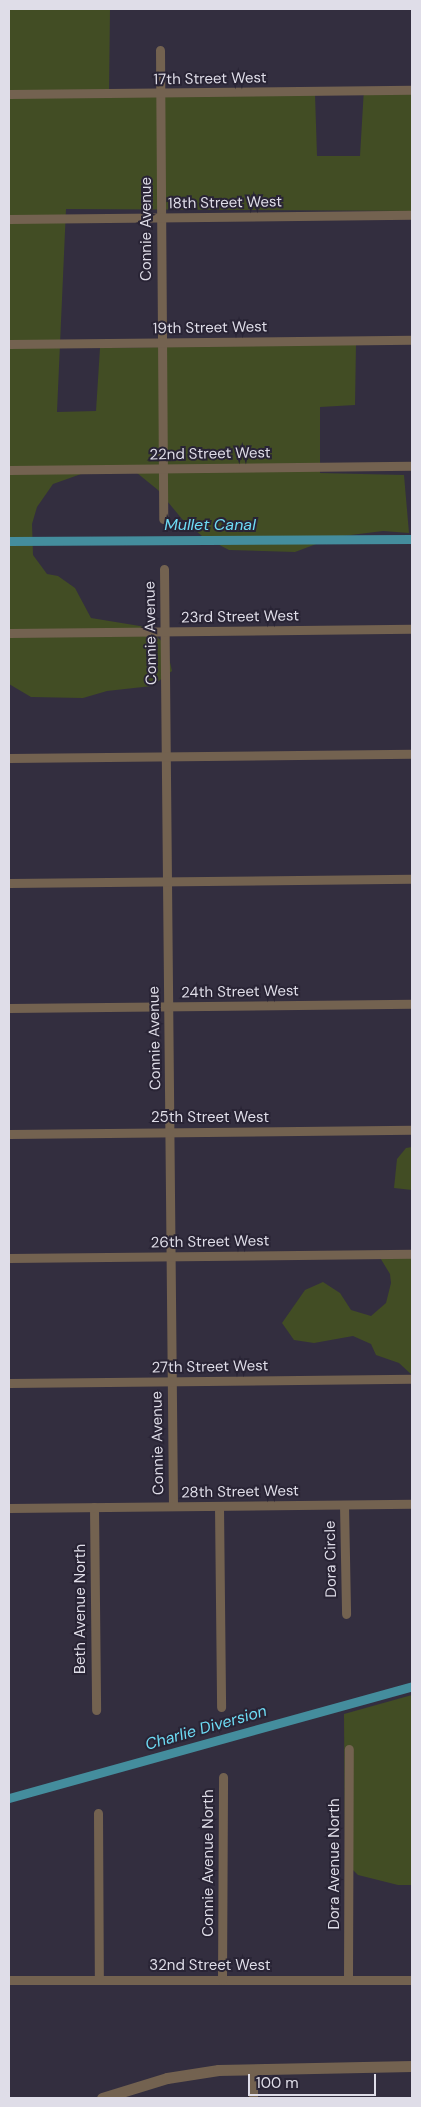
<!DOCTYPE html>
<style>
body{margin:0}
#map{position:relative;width:421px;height:2107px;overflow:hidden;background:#332e3f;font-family:"DM Sans",sans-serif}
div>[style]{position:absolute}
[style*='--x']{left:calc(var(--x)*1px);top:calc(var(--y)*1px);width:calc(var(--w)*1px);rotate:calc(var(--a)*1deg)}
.green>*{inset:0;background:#424d24}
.canal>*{height:9px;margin:-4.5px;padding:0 4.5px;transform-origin:4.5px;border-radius:4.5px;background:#448d9d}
.minor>*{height:9px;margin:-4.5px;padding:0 4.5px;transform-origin:4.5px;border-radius:4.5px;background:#736250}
.tertiary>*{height:11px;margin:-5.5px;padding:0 5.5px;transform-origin:5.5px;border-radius:5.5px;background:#736250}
span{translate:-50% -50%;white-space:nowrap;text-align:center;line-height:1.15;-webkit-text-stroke:4px #292435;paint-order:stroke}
.street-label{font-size:15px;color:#dfdde8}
.water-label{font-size:16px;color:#6edcf5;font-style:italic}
.frame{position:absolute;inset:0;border:10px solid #dfdde8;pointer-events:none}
.scale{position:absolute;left:248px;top:2074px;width:128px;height:22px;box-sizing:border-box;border:2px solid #dfdde8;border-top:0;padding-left:6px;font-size:15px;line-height:18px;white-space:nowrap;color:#dfdde8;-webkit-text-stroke:4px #292435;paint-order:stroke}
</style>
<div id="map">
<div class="green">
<i style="clip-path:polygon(9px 9px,110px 9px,109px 96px,315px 94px,317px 156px,360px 156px,364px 88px,412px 88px,412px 211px,66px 209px,57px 412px,96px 411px,100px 348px,356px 344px,355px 405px,320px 407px,320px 473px,404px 475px,409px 533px,383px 531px,335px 537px,295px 552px,229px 550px,202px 536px,182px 519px,158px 490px,137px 473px,84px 473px,53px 484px,37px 507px,32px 524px,33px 555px,47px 574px,58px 576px,75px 588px,91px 618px,146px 627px,166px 645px,172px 671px,152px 686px,107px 691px,83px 698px,31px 697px,9px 684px)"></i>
<i style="clip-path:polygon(412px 1147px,412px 1190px,394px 1188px,397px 1159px,406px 1148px)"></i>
<i style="clip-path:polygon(412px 1255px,412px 1375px,399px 1363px,376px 1355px,371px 1344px,353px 1336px,314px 1343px,294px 1340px,282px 1323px,305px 1290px,323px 1282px,340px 1293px,351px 1310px,371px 1316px,386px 1303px,391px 1283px,390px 1274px,379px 1256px)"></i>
<i style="clip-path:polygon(412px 1695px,412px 1885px,398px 1885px,358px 1875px,348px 1865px,345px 1852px,344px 1714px)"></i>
</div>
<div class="canal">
<i style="--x:9;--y:541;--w:403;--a:-0.3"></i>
<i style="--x:9;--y:1798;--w:418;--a:-15.5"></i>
</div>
<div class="minor">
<i style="--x:160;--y:50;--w:469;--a:89.6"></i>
<i style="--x:9;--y:94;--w:403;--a:-0.6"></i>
<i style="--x:9;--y:219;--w:403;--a:-0.6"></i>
<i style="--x:9;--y:344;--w:403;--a:-0.6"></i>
<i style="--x:9;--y:470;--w:403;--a:-0.6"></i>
<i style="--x:164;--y:569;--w:937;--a:89.45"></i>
<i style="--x:9;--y:633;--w:403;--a:-0.6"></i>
<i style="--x:9;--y:758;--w:403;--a:-0.6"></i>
<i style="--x:9;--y:883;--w:403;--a:-0.6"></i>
<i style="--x:9;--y:1008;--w:403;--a:-0.6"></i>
<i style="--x:9;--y:1134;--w:403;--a:-0.6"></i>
<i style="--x:9;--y:1258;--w:403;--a:-0.6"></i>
<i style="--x:9;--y:1383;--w:403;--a:-0.6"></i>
<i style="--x:344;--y:1505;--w:109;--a:88.9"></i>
<i style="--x:219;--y:1506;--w:201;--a:89.4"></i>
<i style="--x:94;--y:1507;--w:203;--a:89.4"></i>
<i style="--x:9;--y:1508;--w:403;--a:-0.6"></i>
<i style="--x:98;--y:1813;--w:167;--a:89.7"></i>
<i style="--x:348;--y:1979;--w:230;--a:-89.8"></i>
<i style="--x:9;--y:1980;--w:403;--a:0"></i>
<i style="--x:222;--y:1980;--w:203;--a:-89.7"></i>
<i style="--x:253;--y:2069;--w:29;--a:90"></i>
</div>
<div class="tertiary">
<i style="--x:102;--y:2098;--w:68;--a:-17.1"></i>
<i style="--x:167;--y:2078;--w:52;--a:-8.9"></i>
<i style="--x:218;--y:2070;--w:194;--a:-1.2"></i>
</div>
<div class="street-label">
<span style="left:210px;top:79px;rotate:-1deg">17th Street West</span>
<span style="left:225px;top:203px;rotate:-1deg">18th Street West</span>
<span style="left:147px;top:229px;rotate:-90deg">Connie Avenue</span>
<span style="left:210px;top:328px;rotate:-1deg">19th Street West</span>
<span style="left:210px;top:454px;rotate:-1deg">22nd Street West</span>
<span style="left:240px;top:617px;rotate:-1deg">23rd Street West</span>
<span style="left:151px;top:633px;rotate:-91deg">Connie Avenue</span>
<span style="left:240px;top:992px;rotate:-1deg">24th Street West</span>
<span style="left:155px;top:1038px;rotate:-91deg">Connie Avenue</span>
<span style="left:210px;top:1118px">25th Street West</span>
<span style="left:210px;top:1242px;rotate:-1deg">26th Street West</span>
<span style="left:210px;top:1367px;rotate:-1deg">27th Street West</span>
<span style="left:158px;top:1443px;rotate:-91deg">Connie Avenue</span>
<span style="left:240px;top:1492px;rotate:-1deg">28th Street West</span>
<span style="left:331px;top:1559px;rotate:-91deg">Dora Circle</span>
<span style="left:81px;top:1609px;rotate:-90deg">Beth Avenue North</span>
<span style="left:209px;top:1863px;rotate:-90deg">Connie Avenue North</span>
<span style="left:335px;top:1864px;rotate:-90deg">Dora Avenue North</span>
<span style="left:210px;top:1966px">32nd Street West</span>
</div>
<div class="water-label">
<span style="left:210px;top:525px">Mullet Canal</span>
<span style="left:206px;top:1728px;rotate:-16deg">Charlie Diversion</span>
</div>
<div class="frame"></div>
<div class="scale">100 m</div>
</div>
